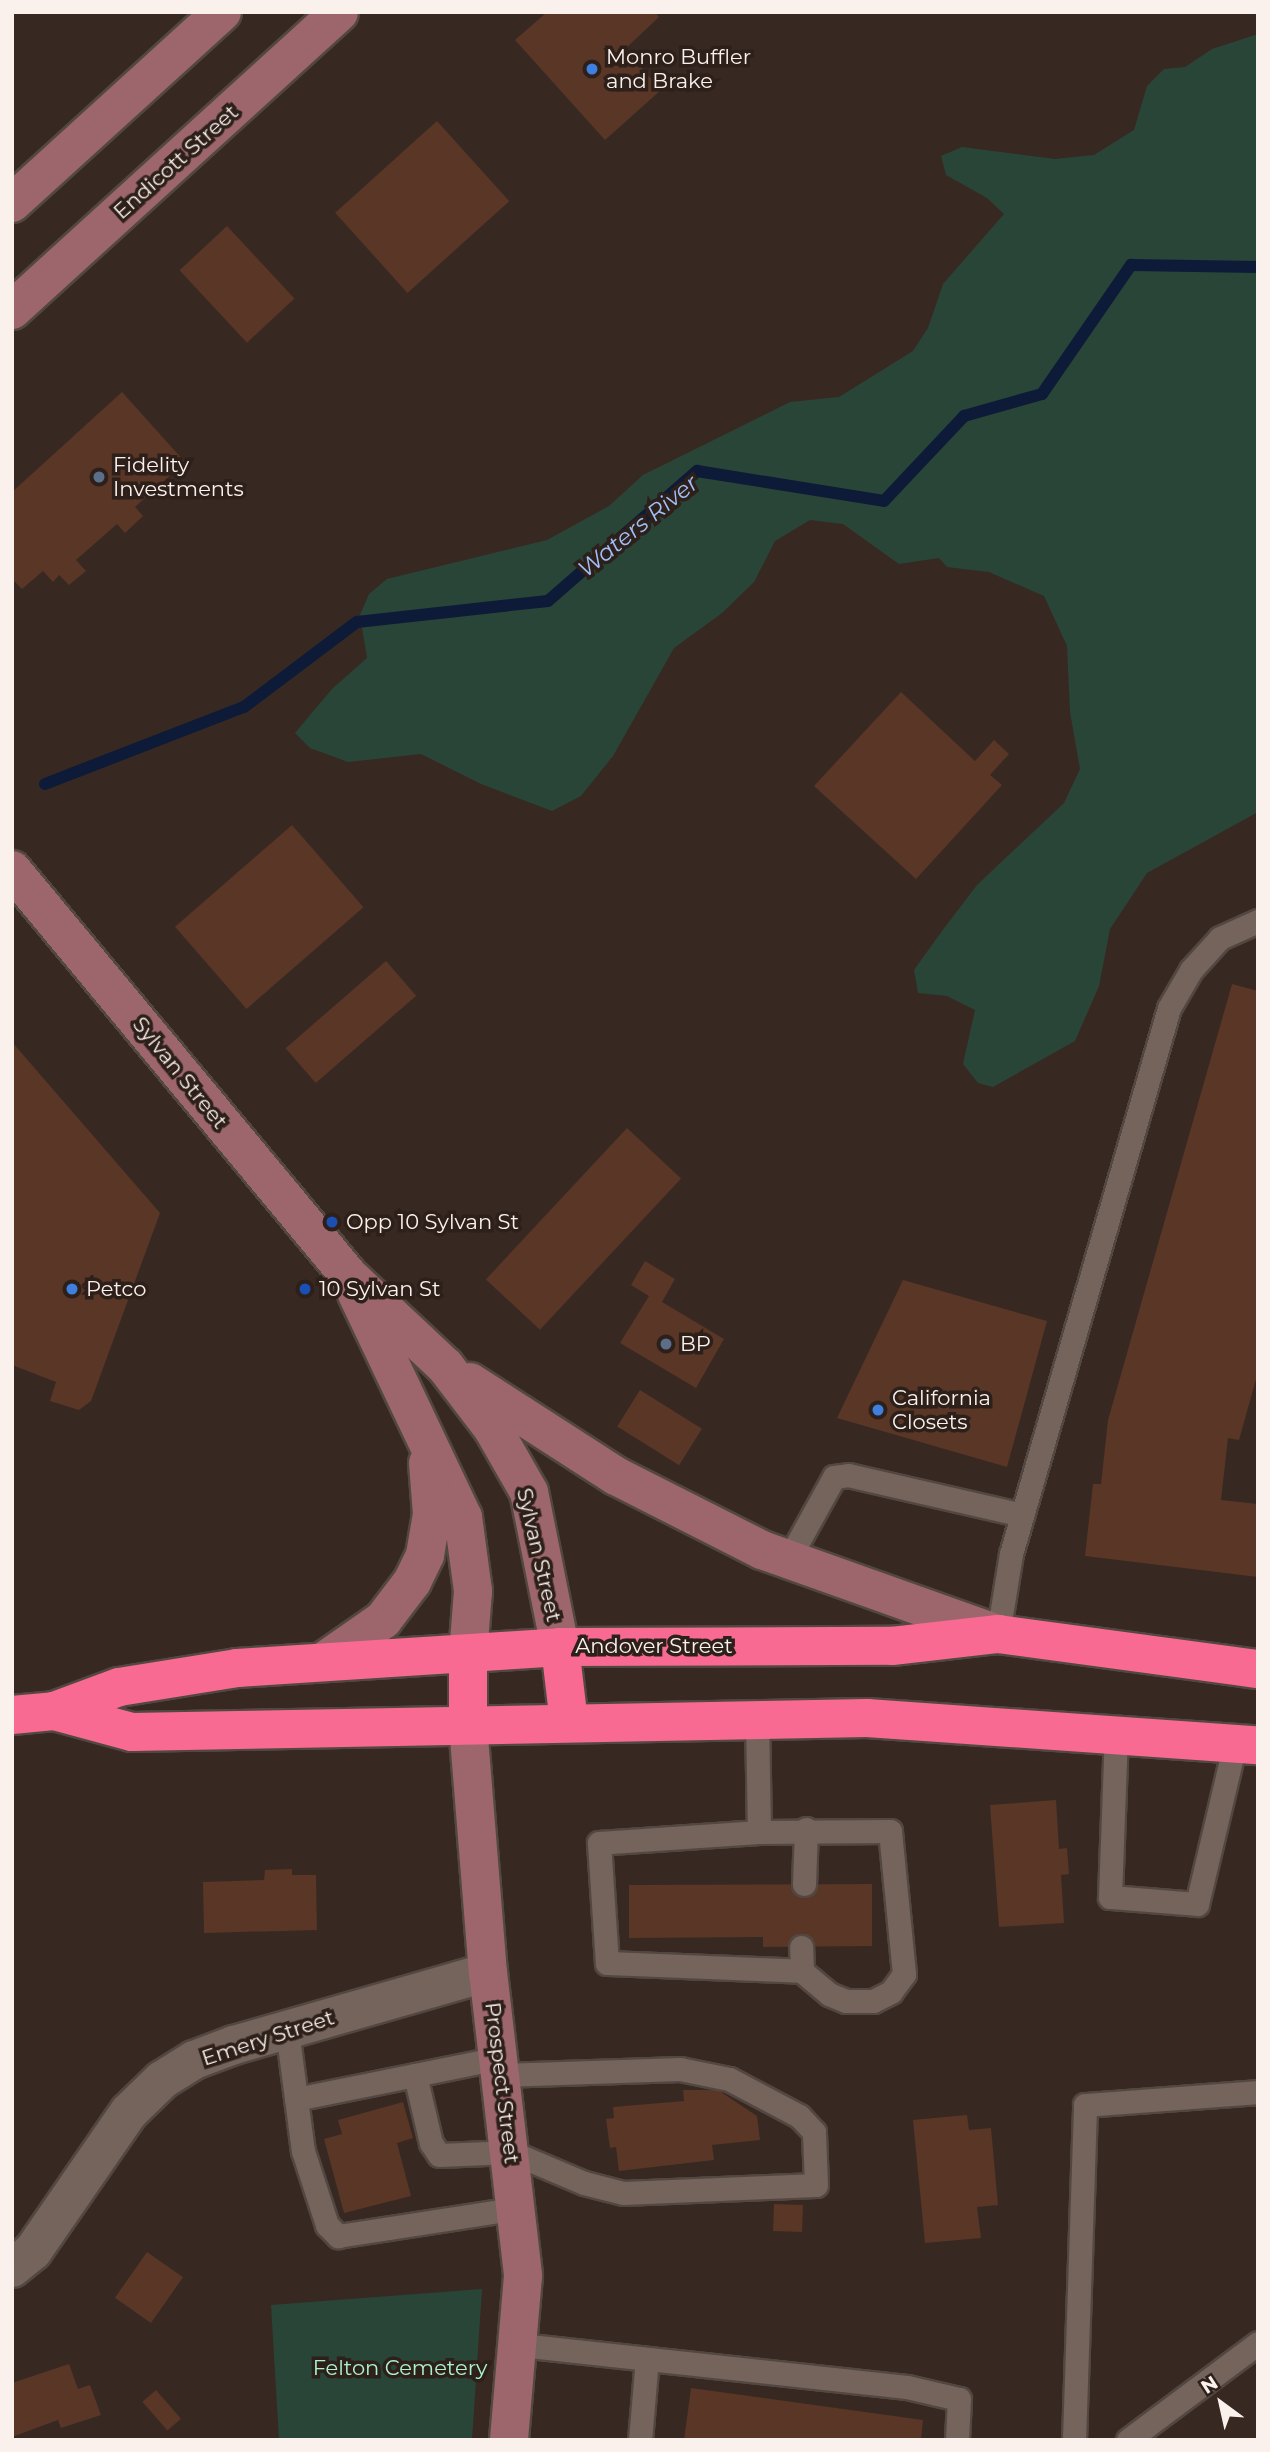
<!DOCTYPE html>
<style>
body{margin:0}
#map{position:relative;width:1270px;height:2452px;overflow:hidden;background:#372922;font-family:Montserrat,sans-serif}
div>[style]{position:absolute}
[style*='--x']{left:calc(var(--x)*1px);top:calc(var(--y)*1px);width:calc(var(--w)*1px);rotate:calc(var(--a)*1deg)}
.green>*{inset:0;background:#294537}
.stream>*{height:12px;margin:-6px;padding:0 6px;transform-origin:6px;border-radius:6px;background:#0d1b38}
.building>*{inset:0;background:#593625;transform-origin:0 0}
.roads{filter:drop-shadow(2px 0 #534741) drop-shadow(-2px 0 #534741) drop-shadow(0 2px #534741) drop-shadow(0 -2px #534741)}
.lane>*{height:23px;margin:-11.5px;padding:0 11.5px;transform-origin:11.5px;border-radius:11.5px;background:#74645c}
.street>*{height:38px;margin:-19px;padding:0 19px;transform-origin:19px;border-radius:19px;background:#74645c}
.secondary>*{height:38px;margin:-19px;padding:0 19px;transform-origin:19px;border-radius:19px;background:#9c666c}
.highway>*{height:38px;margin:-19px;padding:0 19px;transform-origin:19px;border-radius:19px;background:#f96a93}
.dots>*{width:19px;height:19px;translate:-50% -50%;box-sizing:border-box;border:4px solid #2d1f19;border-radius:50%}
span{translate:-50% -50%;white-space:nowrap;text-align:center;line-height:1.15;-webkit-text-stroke:7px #2d1f19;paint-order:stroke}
.poi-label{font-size:21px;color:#fbf1ec}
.left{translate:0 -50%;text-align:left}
.street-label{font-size:21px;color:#fbf1ec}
.park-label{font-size:21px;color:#abf3cd}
.water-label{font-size:23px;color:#a1c0f9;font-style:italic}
.frame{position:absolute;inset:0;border:14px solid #fbf1ec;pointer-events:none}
.north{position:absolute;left:1186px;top:2368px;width:70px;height:70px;-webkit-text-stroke:5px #2d1f19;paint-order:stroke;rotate:327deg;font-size:19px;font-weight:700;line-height:28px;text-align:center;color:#fbf1ec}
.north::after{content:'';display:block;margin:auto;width:24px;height:32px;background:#fbf1ec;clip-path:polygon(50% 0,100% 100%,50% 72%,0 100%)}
</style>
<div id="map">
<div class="green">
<i style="clip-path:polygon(1258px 34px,1258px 812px,1147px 873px,1110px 929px,1099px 986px,1075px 1041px,993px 1087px,978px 1083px,963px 1064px,975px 1010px,947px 996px,918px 993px,914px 970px,942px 931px,977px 885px,1064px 803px,1080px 769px,1070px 712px,1067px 646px,1044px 596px,989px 572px,947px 567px,939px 558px,899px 564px,843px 524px,810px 520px,775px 541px,754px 582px,722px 613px,674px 648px,613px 756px,581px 796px,552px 811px,481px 784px,421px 754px,348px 762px,310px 748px,295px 733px,332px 689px,367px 658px,360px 615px,369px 594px,387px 579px,547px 540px,609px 506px,643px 475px,790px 402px,839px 397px,913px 351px,928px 328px,943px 284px,1004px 214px,987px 198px,946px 175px,941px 156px,962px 147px,1055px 159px,1094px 155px,1134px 130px,1147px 86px,1164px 69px,1185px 67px,1212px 49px)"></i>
<i style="clip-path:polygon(482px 2289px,472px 2440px,279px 2440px,271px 2305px)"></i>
</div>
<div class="stream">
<i style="--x:45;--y:784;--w:213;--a:-21.2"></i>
<i style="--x:244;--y:707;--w:141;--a:-37"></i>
<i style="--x:357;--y:622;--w:192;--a:-6.3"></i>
<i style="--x:548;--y:601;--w:198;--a:-41.1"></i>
<i style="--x:697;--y:471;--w:189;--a:9.1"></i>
<i style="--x:884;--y:501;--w:117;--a:-46.7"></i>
<i style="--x:964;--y:416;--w:81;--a:-15.8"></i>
<i style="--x:1042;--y:394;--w:157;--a:-55.4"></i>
<i style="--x:1131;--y:265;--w:127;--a:0.9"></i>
</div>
<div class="building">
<i style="clip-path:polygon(547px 12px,655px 12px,659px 17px,625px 49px,661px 90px,605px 140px,515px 40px)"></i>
<i style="left:437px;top:121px;width:108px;height:137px;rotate:48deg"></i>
<i style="left:227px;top:226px;width:99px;height:65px;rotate:47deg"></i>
<i style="clip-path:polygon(122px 392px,185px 462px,135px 507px,143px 516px,125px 533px,117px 524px,76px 560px,86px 571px,69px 585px,59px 575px,53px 582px,43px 571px,22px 589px,12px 579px,12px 492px)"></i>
<i style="clip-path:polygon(901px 692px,975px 761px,994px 740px,1009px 754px,990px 775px,1002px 785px,916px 879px,814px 786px)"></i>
<i style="left:292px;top:825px;width:109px;height:155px;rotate:49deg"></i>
<i style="left:386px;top:961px;width:46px;height:133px;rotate:49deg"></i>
<i style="clip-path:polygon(1232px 984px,1258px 991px,1258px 1372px,1239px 1440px,1228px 1438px,1221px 1500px,1258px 1504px,1258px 1577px,1085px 1556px,1093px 1484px,1101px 1484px,1108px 1420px)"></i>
<i style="clip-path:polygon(12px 1042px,160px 1213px,91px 1401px,79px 1410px,50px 1401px,56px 1382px,12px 1365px)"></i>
<i style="left:627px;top:1128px;width:74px;height:207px;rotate:43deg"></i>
<i style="clip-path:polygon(645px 1261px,675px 1279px,662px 1302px,724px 1339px,696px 1388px,620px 1343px,649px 1296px,631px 1285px)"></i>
<i style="clip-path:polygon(903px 1280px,1047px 1321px,1007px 1467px,837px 1418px)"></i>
<i style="left:640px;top:1390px;width:73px;height:43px;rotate:32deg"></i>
<i style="clip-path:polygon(1056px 1800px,1059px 1849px,1067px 1848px,1069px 1874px,1061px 1875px,1064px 1923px,999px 1927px,990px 1805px)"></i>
<i style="clip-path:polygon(292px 1869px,292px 1875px,316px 1875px,317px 1930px,204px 1933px,203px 1882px,264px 1880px,265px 1870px)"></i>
<i style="clip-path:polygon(872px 1884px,872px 1946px,763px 1947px,763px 1937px,629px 1938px,629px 1885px)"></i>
<i style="clip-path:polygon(683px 2090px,718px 2090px,757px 2116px,760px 2140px,712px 2145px,714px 2160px,619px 2171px,616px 2147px,610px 2148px,606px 2119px,614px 2118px,613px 2107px,684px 2101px)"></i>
<i style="clip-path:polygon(403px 2102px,413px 2138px,397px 2143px,411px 2196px,344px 2213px,324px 2139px,342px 2134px,338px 2120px)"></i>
<i style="clip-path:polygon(967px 2115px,969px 2130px,991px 2128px,998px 2205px,977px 2207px,981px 2238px,925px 2243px,913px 2120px)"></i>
<i style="left:774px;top:2204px;width:29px;height:27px;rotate:2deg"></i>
<i style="left:147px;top:2252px;width:44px;height:56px;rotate:35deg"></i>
<i style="clip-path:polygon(69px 2364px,78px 2389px,90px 2385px,101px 2415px,61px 2428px,58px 2420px,12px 2437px,12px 2383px)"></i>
<i style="clip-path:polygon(691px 2388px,923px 2420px,921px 2440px,684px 2440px)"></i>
<i style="left:156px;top:2390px;width:38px;height:18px;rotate:49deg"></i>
</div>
<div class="roads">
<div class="lane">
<i style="--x:788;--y:1560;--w:95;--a:-61"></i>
<i style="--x:834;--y:1477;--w:14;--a:-8"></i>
<i style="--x:848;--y:1475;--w:179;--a:12.9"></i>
<i style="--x:998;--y:1634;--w:81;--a:-80.8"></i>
<i style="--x:1011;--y:1554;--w:568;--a:-73.86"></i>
<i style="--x:1169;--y:1008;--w:44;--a:-59.9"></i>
<i style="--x:1191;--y:970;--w:43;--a:-47.8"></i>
<i style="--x:1220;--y:938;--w:42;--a:-24.1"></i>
<i style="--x:757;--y:1718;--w:114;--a:89"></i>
<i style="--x:759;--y:1832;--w:160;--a:176.1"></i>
<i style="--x:599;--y:1843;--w:120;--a:86.2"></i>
<i style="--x:607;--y:1963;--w:195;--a:2.3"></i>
<i style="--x:1116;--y:1733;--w:164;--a:92.1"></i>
<i style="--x:1110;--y:1897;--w:87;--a:4.6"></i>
<i style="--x:1197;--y:1904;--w:165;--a:-76.7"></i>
<i style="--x:759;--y:1832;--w:131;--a:-0.4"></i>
<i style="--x:890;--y:1831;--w:144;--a:84.4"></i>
<i style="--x:904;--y:1974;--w:22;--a:126"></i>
<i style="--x:891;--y:1992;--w:20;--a:153"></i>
<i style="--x:873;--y:2001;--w:27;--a:180"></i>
<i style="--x:846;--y:2001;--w:18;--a:-158"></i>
<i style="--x:829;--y:1994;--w:35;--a:-140"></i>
<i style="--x:802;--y:1971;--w:24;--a:-92"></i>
<i style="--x:804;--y:1884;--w:55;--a:-87.9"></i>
<i style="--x:287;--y:2030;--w:122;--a:82.5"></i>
<i style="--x:303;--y:2151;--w:78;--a:72"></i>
<i style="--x:327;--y:2225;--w:16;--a:45"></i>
<i style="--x:338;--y:2236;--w:183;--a:-8.8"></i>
<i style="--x:415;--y:2075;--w:70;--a:76.8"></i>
<i style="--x:431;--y:2143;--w:14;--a:56"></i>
<i style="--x:439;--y:2155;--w:72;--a:-2.4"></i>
<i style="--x:511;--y:2152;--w:79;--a:23"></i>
<i style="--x:584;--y:2183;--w:40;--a:14.4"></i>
<i style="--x:623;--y:2193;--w:193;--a:-2.4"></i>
<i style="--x:816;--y:2185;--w:53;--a:-92.2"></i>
<i style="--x:814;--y:2132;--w:22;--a:-133"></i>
<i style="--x:799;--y:2116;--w:79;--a:-152.1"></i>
<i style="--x:729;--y:2079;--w:50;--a:-168.5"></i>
<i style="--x:680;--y:2069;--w:179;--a:178.1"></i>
<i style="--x:296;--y:2099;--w:207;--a:-11.4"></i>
<i style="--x:520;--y:2345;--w:389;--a:6.2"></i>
<i style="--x:907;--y:2387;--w:53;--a:13"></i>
<i style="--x:959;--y:2399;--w:41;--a:92.8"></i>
<i style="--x:640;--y:2440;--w:81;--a:-85.1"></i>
<i style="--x:1074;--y:2440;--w:335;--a:-88.1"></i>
<i style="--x:1085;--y:2105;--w:173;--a:-4.3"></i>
<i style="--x:1128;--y:2440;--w:162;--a:-36.7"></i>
</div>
<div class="street">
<i style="--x:12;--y:2268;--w:27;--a:-39"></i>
<i style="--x:33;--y:2251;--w:169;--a:-55.4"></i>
<i style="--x:129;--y:2112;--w:46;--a:-44.1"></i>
<i style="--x:162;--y:2080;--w:38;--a:-32"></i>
<i style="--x:194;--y:2060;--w:43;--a:-20.6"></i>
<i style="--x:234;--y:2045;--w:264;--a:-16"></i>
</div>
<div class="secondary">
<i style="--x:12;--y:203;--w:284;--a:-42.3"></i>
<i style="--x:12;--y:310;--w:442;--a:-42.3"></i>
<i style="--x:12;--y:870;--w:528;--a:50.31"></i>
<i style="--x:349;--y:1276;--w:132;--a:43.2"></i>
<i style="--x:445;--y:1366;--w:79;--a:52.7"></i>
<i style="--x:493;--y:1429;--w:73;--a:60.3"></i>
<i style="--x:529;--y:1492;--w:158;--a:78.7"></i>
<i style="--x:357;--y:1294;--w:247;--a:64.6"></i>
<i style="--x:463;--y:1517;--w:75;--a:82.3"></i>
<i style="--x:473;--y:1591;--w:64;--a:94.5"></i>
<i style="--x:470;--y:1382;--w:174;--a:32.8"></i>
<i style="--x:616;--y:1476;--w:164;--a:26.9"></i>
<i style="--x:762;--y:1550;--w:251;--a:19.6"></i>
<i style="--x:324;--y:1661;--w:72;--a:-34.8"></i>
<i style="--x:383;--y:1620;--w:48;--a:-52.7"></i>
<i style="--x:412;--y:1582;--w:30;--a:-64"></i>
<i style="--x:425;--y:1555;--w:42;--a:-80.3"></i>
<i style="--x:432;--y:1514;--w:51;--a:-94.5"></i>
<i style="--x:468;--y:1725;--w:248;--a:85.4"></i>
<i style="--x:488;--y:1972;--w:306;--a:83.4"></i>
<i style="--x:523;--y:2276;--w:165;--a:94.9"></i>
</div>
<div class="highway">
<i style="--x:560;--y:1647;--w:76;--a:83.2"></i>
<i style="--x:54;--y:1711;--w:81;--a:15.1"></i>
<i style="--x:132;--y:1732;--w:735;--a:-1.09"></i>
<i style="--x:867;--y:1718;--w:392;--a:4"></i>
<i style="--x:12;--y:1715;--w:42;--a:-5.4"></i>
<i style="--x:54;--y:1711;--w:69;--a:-20.3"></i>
<i style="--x:119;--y:1687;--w:120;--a:-9.1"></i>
<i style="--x:237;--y:1668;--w:324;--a:-3.7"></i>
<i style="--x:560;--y:1647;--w:332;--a:-0.2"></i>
<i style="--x:892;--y:1646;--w:107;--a:-6.5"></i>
<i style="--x:998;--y:1634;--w:262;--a:7.7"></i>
<i style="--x:468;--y:1725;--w:70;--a:-90"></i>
</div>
</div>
<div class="dots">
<i style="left:592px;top:69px;background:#3f7fe0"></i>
<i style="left:99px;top:477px;background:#5c6f8a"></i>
<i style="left:332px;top:1222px;background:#1a4fb4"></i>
<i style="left:72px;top:1289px;background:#3f7fe0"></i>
<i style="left:305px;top:1289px;background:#1a4fb4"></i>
<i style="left:666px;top:1344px;background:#5c6f8a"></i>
<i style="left:878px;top:1410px;background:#3f7fe0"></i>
</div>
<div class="poi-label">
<span class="left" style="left:606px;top:69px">Monro Buffler<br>and Brake</span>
<span class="left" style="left:113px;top:477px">Fidelity<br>Investments</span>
<span class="left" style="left:346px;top:1222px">Opp 10 Sylvan St</span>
<span class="left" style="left:86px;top:1289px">Petco</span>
<span class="left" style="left:319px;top:1289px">10 Sylvan St</span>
<span class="left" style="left:680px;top:1344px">BP</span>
<span class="left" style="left:892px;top:1410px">California<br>Closets</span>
</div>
<div class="street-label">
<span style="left:176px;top:162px;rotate:-42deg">Endicott Street</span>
<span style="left:180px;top:1073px;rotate:51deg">Sylvan Street</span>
<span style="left:539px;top:1555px;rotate:77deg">Sylvan Street</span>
<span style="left:654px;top:1646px">Andover Street</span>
<span style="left:268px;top:2038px;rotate:-18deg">Emery Street</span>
<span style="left:502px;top:2083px;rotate:83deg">Prospect Street</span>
</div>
<div class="park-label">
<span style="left:400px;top:2368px">Felton Cemetery</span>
</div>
<div class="water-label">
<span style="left:638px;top:526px;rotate:-39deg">Waters River</span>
</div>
<div class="frame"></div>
<div class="north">N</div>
</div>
